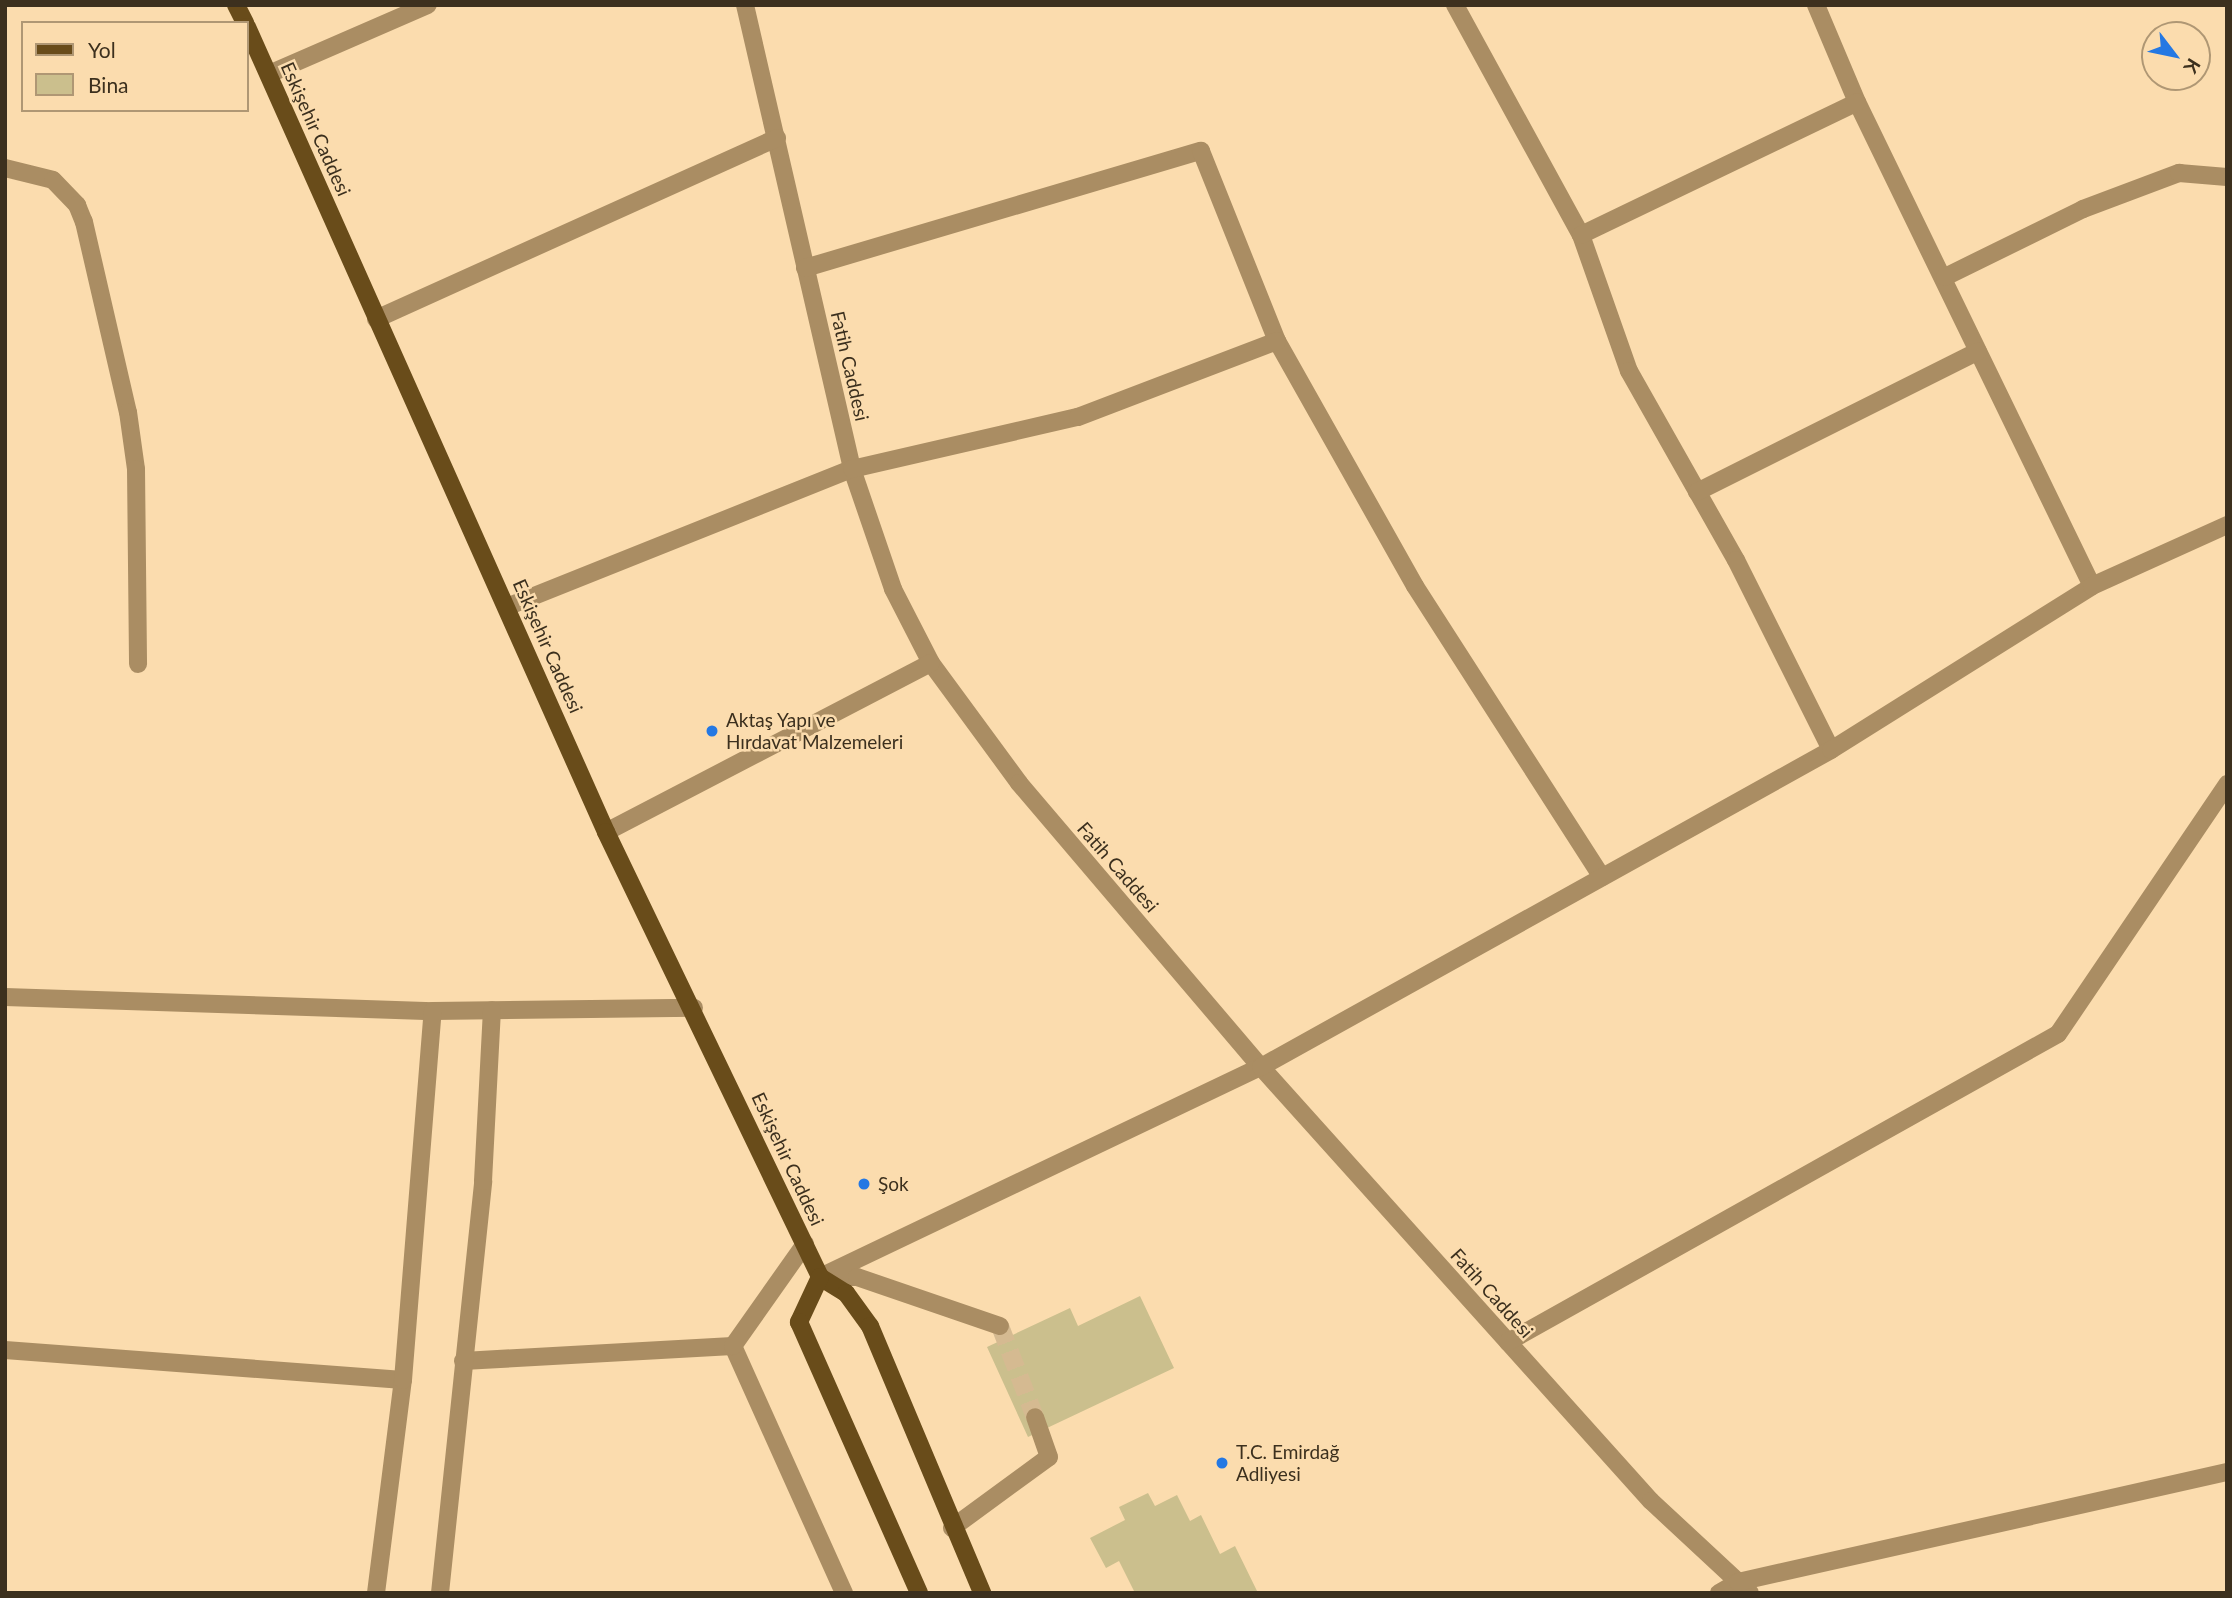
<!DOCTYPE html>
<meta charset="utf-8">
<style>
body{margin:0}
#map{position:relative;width:2232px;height:1598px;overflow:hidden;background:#fbdcae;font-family:Lato,sans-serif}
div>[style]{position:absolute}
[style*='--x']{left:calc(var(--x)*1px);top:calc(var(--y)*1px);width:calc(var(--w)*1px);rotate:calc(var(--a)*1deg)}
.building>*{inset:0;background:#cbbf8d}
.minor-tunnel>*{height:18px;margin-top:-9px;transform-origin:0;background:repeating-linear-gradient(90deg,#d5ba91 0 18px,transparent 0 27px)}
.minor>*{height:18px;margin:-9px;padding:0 9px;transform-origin:9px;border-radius:9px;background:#aa8d63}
.major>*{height:18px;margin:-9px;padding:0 9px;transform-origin:9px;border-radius:9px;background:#694c1a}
.dots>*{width:19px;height:19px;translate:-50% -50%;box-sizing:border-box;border:4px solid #fbdcae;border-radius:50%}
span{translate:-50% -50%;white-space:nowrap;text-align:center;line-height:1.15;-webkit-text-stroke:5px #fbdcae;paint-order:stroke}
.street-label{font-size:19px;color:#3c301e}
.poi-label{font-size:19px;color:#3c301e}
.left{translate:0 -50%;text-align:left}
.frame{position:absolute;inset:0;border:7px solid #3c301e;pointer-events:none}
.legend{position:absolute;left:21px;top:21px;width:228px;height:91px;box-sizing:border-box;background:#fbdcae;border:2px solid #af9774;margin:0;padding:9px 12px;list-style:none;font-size:21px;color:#3c301e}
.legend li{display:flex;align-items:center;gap:14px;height:35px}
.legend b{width:35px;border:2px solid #af9774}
.north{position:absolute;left:2141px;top:21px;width:70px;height:70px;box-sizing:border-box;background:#fbdcae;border:2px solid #af9774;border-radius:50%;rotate:122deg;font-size:19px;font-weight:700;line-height:28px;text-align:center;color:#3c301e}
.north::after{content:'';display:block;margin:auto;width:24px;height:32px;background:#2478e3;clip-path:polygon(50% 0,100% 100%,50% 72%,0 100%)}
</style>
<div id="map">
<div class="building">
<i style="clip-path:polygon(1140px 1296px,1174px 1368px,1028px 1437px,987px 1347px,1070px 1308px,1078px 1326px)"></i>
<i style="clip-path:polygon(1148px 1493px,1155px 1506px,1177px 1495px,1190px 1521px,1201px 1515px,1220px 1554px,1235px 1546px,1258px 1593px,1135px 1593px,1119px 1561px,1106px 1568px,1090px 1538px,1125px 1520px,1119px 1507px)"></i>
</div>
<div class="minor-tunnel">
<i style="--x:1000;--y:1326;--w:97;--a:69"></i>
</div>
<div class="minor">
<i style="--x:745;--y:5;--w:476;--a:77"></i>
<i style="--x:852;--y:469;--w:127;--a:71.1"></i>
<i style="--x:893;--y:589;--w:83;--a:62.8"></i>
<i style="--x:931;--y:663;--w:149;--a:53.7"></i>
<i style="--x:1019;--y:783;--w:373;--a:49.6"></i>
<i style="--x:1261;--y:1067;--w:583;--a:48.06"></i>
<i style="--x:1651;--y:1501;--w:135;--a:42.9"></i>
<i style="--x:1455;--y:5;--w:262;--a:61.3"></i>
<i style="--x:1581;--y:235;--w:144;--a:70.6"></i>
<i style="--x:1629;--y:371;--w:217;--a:60.5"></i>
<i style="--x:1736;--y:560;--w:212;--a:63.4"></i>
<i style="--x:1816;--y:5;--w:105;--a:67.1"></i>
<i style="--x:1857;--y:102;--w:538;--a:64.1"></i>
<i style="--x:269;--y:74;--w:173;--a:-23.5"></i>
<i style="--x:5;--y:168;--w:49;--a:14"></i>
<i style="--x:53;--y:180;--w:35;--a:46"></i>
<i style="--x:77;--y:205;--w:18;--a:68"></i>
<i style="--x:84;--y:222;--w:195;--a:77"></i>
<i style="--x:128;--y:412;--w:58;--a:82"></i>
<i style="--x:136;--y:469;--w:195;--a:89.4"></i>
<i style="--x:1581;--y:235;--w:306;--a:-25.7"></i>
<i style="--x:805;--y:268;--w:413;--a:-16.5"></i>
<i style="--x:1201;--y:151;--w:205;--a:68.2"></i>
<i style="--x:1277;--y:341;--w:281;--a:60.6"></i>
<i style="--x:1415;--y:586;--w:346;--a:57.3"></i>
<i style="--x:1945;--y:277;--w:154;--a:-26.2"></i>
<i style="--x:2083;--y:209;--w:103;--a:-20.6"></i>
<i style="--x:2179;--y:173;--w:48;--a:4.8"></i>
<i style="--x:376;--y:319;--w:440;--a:-24.3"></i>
<i style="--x:1697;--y:492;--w:314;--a:-26.6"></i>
<i style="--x:509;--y:606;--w:369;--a:-21.8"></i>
<i style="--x:852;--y:469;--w:232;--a:-13"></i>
<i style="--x:1078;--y:417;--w:213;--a:-20.9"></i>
<i style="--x:606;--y:832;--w:366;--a:-27.5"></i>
<i style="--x:5;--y:997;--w:428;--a:1.9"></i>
<i style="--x:433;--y:1011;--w:261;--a:-0.7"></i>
<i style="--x:820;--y:1277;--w:488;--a:-25.5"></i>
<i style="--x:1261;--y:1067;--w:652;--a:-29.08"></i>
<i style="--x:1831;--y:750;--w:308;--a:-32.1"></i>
<i style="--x:2092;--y:586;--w:148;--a:-24.3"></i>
<i style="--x:827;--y:1277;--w:30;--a:0"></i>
<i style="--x:857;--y:1277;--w:151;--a:18.9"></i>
<i style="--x:1508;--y:1342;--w:630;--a:-29.25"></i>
<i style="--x:2058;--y:1034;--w:302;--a:-55.9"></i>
<i style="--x:733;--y:1346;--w:271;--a:65.8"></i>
<i style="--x:5;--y:1350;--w:399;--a:4.3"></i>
<i style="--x:463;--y:1361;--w:270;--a:-3.2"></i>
<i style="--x:733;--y:1346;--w:125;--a:-54.8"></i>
<i style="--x:952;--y:1528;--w:120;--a:-36.2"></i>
<i style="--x:1049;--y:1457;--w:42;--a:-109.3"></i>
<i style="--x:376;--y:1593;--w:215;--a:-82.8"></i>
<i style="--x:403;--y:1380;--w:370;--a:-85.4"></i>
<i style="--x:440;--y:1593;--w:414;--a:-84"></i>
<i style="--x:483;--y:1181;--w:171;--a:-87"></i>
<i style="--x:1719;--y:1593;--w:22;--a:-30"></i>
<i style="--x:1738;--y:1582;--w:501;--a:-12.68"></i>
</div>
<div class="major">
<i style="--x:236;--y:5;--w:20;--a:63"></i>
<i style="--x:247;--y:27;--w:881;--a:65.96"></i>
<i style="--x:606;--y:832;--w:494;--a:64.3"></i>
<i style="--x:820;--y:1277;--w:31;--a:32"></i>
<i style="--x:846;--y:1293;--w:41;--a:54"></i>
<i style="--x:870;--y:1326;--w:290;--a:67.2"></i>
<i style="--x:820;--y:1277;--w:50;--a:115"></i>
<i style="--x:799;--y:1322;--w:296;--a:66.1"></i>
</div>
<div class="dots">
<i style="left:712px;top:731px;background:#2478e3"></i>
<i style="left:864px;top:1184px;background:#2478e3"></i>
<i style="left:1222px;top:1463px;background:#2478e3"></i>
</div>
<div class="street-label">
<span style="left:316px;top:129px;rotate:66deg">Eskişehir Caddesi</span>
<span style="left:850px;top:366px;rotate:77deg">Fatih Caddesi</span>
<span style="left:548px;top:646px;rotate:66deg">Eskişehir Caddesi</span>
<span style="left:1118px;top:867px;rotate:49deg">Fatih Caddesi</span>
<span style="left:788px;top:1159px;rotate:65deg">Eskişehir Caddesi</span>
<span style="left:1492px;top:1293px;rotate:48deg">Fatih Caddesi</span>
</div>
<div class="poi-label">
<span class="left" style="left:726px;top:731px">Aktaş Yapı ve<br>Hırdavat Malzemeleri</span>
<span class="left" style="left:878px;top:1184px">Şok</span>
<span class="left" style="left:1236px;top:1463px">T.C. Emirdağ<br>Adliyesi</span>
</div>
<div class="frame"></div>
<ul class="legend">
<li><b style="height:9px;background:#694c1a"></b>Yol</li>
<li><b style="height:19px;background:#cbbf8d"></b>Bina</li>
</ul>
<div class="north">K</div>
</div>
